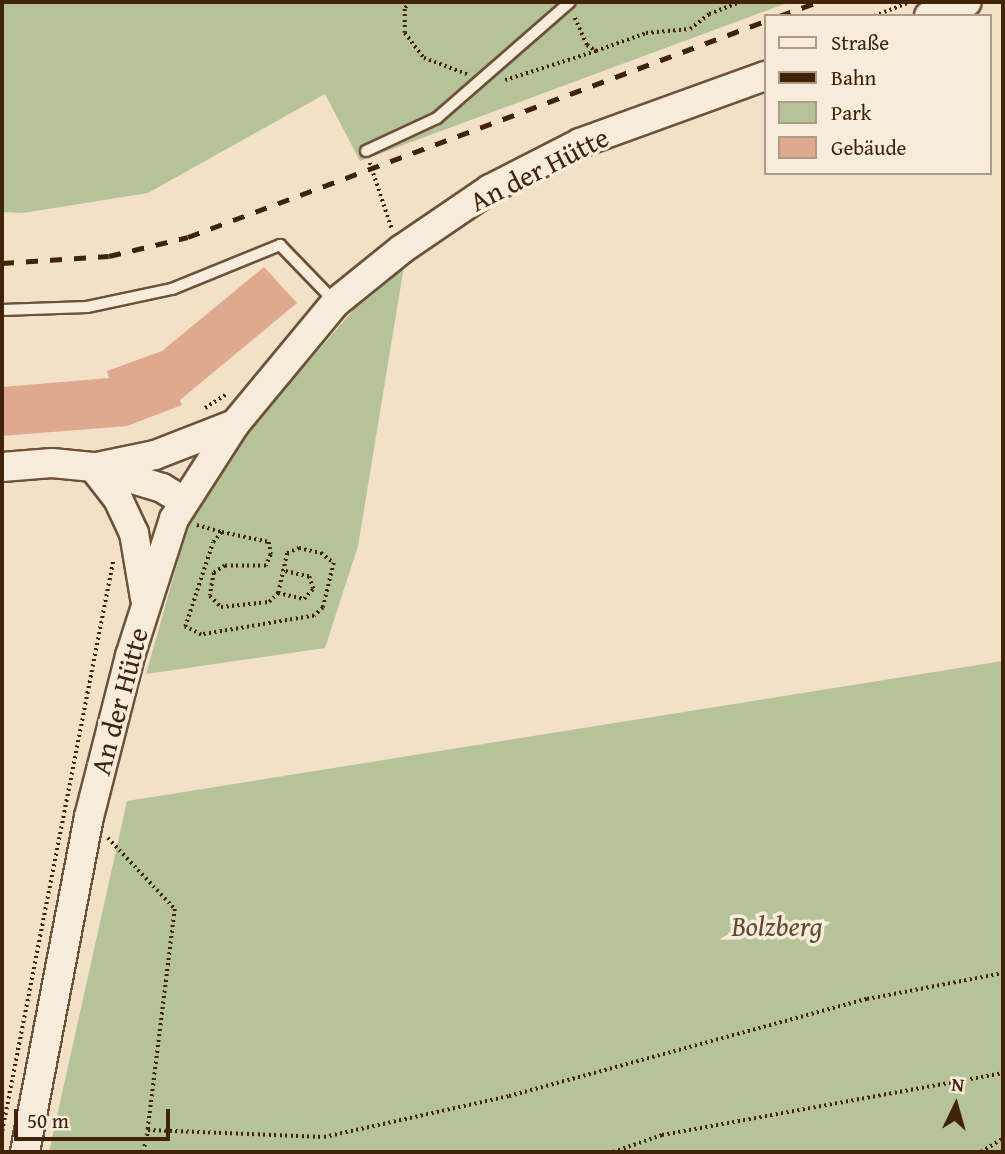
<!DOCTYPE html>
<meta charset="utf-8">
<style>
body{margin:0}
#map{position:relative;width:1005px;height:1154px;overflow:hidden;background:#f2e0c7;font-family:"Gentium Book Plus",serif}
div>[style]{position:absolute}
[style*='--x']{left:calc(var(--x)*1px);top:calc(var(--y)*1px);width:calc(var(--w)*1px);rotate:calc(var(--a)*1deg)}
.green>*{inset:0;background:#b6c399}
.building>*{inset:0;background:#dfa98f}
.path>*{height:3.5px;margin-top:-1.75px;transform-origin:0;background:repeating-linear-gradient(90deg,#402308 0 2px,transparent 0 5.5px)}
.roads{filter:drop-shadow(2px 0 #6c5238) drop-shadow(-2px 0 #6c5238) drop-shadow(0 2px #6c5238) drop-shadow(0 -2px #6c5238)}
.lane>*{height:10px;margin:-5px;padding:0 5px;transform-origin:5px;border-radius:5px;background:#f7ebdb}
.secondary>*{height:28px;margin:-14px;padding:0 14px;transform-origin:14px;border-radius:14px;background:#f7ebdb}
.rail>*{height:5px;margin-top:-2.5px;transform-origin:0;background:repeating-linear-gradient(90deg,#402308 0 12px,transparent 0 24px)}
span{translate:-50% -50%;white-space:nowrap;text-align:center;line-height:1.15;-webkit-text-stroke:7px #f7ebdb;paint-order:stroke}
.street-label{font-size:28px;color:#402308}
.park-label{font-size:28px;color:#5e4b2c;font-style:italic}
.frame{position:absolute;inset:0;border:4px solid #402308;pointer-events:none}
.legend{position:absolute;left:764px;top:14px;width:228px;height:161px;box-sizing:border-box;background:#f7ebdb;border:2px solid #ae9b87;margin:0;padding:9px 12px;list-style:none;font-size:21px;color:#402308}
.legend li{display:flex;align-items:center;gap:14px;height:35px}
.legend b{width:35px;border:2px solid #ae9b87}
.north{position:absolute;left:921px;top:1070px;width:70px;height:70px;-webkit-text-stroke:5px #f7ebdb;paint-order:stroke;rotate:5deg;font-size:19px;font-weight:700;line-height:28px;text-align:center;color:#402308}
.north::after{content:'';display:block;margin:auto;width:24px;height:32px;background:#402308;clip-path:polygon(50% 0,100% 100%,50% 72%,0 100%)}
.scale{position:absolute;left:14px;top:1109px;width:156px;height:32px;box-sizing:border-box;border:4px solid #402308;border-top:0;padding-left:9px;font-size:21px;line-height:24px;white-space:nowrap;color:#402308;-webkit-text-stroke:5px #f7ebdb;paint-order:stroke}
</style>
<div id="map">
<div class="green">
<i style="clip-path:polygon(2px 2px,790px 2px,360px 161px,325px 94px,148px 193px,23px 213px,2px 212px)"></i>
<i style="clip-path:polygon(404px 266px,358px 546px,325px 648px,146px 674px,193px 508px,205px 481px,355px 308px)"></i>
<i style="clip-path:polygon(1003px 661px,1003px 1152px,49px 1152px,127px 801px)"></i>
</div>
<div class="building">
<i style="clip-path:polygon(264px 267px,297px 303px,180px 400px,182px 405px,127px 426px,2px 436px,2px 387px,109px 378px,107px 371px,162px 351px)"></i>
</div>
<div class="path">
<i style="--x:410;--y:2;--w:9;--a:126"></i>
<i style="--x:405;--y:9;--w:24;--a:90"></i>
<i style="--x:405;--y:33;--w:31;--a:53"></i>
<i style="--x:424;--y:58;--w:46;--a:20.4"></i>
<i style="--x:874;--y:16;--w:39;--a:-21"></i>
<i style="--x:575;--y:18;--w:30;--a:66"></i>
<i style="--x:587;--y:45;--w:11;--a:34"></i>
<i style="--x:596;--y:51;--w:53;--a:-19.8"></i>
<i style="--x:646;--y:33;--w:44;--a:-5.2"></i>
<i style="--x:690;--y:29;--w:24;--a:-38"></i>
<i style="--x:709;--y:14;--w:34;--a:-21"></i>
<i style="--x:505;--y:80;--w:96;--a:-17.7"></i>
<i style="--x:370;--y:163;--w:70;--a:71.6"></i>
<i style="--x:205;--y:408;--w:27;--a:-33"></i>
<i style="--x:197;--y:525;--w:26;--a:16"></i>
<i style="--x:222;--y:532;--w:48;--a:12"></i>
<i style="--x:269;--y:542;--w:13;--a:81"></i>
<i style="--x:271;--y:555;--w:12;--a:114"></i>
<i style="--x:266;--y:566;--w:41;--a:180"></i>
<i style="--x:225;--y:566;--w:13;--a:148"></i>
<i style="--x:214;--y:573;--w:23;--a:100"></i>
<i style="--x:210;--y:596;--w:16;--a:45"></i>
<i style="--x:221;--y:607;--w:48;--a:-5.9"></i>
<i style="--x:269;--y:602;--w:13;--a:-45"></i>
<i style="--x:278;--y:593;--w:41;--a:-77.3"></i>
<i style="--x:287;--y:553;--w:13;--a:-23"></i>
<i style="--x:299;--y:548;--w:23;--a:13"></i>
<i style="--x:321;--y:553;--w:16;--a:38"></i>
<i style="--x:334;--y:563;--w:46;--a:103.7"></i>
<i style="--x:323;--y:608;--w:12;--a:138"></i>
<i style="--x:314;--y:616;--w:115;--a:170.5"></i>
<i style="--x:201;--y:635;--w:18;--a:-153"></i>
<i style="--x:185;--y:627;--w:89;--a:-71.8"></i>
<i style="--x:213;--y:542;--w:13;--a:-48"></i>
<i style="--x:278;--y:593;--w:27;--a:13"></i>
<i style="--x:304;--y:599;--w:13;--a:-48"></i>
<i style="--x:313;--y:589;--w:13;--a:-108"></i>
<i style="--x:309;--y:577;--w:28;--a:-167"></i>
<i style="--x:108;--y:838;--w:98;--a:46.7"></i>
<i style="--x:175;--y:909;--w:223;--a:97"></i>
<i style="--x:148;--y:1130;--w:176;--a:2.3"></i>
<i style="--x:324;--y:1137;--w:189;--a:-12.5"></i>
<i style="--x:509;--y:1096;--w:371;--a:-15.2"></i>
<i style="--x:867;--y:999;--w:138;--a:-10.8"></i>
<i style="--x:2;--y:1131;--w:581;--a:-78.98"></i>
<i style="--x:143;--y:1152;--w:23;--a:-77"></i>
<i style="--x:613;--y:1152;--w:52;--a:-19.1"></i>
<i style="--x:662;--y:1135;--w:347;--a:-10.3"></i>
<i style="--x:981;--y:1152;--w:26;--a:-32"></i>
</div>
<div class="roads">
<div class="lane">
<i style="--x:366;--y:151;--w:78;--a:-24.9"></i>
<i style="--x:437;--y:118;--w:176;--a:-41.1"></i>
<i style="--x:2;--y:310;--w:85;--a:-2"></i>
<i style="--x:87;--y:307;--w:87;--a:-12"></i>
<i style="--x:172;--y:289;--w:117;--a:-22.2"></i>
<i style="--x:280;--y:245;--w:79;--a:46"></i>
</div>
<div class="secondary">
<i style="--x:929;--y:16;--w:40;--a:-20.2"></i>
<i style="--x:2;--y:467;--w:50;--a:-4.6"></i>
<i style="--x:52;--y:463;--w:41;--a:5.6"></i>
<i style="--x:93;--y:467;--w:72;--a:16.9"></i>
<i style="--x:162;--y:488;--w:26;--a:31"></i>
<i style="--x:93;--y:467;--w:41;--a:52"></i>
<i style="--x:118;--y:499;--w:38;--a:65"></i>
<i style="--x:134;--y:533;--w:66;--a:80.4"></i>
<i style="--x:97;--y:467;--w:59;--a:-11.7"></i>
<i style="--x:155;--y:455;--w:86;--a:-21.2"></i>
<i style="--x:25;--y:1152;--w:341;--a:-79.2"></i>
<i style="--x:89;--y:817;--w:166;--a:-75.7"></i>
<i style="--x:130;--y:656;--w:144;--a:-72.2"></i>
<i style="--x:174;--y:519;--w:113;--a:-57.3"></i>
<i style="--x:235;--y:424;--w:157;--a:-50.4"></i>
<i style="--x:335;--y:303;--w:86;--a:-38.9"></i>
<i style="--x:402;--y:249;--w:107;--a:-34.3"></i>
<i style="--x:490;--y:189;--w:101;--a:-27.1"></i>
<i style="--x:580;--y:143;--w:197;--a:-19.9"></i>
</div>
</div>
<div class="rail">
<i style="--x:779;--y:16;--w:41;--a:-19.7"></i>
<i style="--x:2;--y:263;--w:107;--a:-3.7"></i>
<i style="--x:109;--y:256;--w:81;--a:-13.5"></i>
<i style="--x:188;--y:237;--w:616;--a:-20.52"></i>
</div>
<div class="street-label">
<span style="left:539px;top:169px;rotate:-27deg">An der Hütte</span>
<span style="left:119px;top:701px;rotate:-75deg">An der Hütte</span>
</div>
<div class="park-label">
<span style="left:777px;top:926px">Bolzberg</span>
</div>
<div class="frame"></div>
<ul class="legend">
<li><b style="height:9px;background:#f7ebdb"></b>Straße</li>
<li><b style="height:9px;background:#402308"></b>Bahn</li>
<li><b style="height:19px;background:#b6c399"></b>Park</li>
<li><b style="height:19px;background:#dfa98f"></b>Gebäude</li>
</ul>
<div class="north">N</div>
<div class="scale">50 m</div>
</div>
